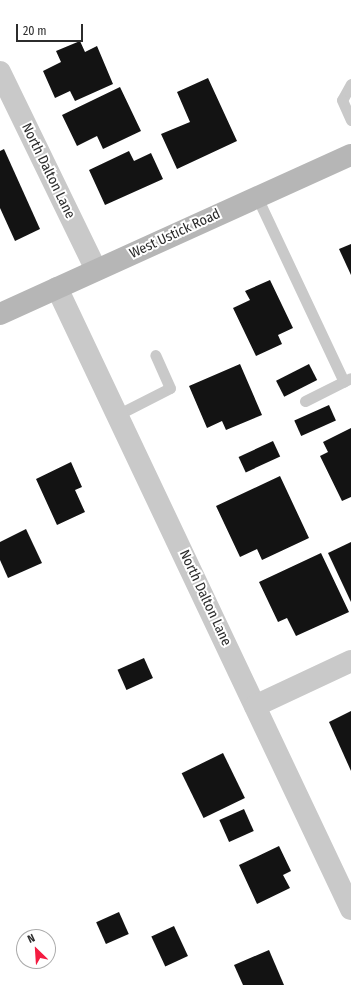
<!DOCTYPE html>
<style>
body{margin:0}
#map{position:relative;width:351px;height:985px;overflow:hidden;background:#fff;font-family:"Fira Sans Condensed",sans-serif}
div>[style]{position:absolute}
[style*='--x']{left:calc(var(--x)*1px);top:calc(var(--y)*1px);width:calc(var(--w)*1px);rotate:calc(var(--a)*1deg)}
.building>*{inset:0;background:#131313;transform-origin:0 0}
.service>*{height:11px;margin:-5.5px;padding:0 5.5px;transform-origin:5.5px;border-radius:5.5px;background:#c9c9c9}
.minor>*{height:22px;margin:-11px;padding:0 11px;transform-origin:11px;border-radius:11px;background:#c9c9c9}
.secondary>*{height:22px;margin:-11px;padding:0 11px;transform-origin:11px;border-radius:11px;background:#b6b6b6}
span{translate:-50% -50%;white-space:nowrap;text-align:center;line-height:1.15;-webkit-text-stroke:4px #fff;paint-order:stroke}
.street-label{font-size:14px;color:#2c2c2c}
.north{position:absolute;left:16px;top:929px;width:40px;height:40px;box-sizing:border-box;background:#fff;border:1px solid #ababab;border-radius:50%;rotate:335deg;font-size:11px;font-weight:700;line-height:16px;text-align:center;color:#2c2c2c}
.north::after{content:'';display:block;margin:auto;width:14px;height:18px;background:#f41c41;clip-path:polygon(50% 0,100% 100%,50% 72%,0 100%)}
.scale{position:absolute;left:16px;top:24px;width:67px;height:18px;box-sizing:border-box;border:2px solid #2c2c2c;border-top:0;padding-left:5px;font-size:12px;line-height:14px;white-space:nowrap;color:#2c2c2c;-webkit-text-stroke:3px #fff;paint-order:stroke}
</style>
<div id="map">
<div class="building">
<i style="clip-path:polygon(80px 41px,85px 52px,97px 46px,113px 84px,75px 101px,70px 91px,55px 98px,43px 71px,61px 62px,56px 51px)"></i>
<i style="clip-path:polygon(208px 78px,237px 141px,177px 169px,161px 134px,190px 122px,177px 92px)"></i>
<i style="clip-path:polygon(120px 87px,141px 131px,103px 149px,97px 136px,77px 146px,62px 115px)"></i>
<i style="clip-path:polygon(4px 149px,40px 229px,15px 241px,0 208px,0 151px)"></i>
<i style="clip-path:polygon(129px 151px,134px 161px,151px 153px,163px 179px,105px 205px,89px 170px)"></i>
<i style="clip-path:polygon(351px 244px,351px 275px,339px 249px)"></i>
<i style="clip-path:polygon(270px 280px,293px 328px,278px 335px,282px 344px,256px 356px,233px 308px,250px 300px,245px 291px)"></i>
<i style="clip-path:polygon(240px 364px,262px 415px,226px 430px,222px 421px,207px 428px,189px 386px)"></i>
<i style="left:309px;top:364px;width:18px;height:37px;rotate:63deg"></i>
<i style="left:329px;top:405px;width:17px;height:38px;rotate:66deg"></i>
<i style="clip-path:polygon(351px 428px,351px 497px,342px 501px,320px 456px,328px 452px,323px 442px)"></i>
<i style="left:273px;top:441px;width:17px;height:38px;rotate:65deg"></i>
<i style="clip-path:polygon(71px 462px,82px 487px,75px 490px,85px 512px,57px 525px,36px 479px)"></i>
<i style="clip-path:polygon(280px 476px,309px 538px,262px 560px,257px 549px,240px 557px,216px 506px)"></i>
<i style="clip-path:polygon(26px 529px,42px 563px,8px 578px,0 560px,0 542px)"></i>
<i style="clip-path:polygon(351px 542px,351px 602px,328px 553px)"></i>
<i style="clip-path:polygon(321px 553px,349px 612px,296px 636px,287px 618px,278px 622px,259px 582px)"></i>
<i style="left:144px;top:658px;width:22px;height:29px;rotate:66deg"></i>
<i style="clip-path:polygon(351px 711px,351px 771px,329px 722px)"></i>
<i style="left:223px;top:753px;width:50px;height:46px;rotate:64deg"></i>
<i style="left:244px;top:809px;width:24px;height:27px;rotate:66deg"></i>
<i style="clip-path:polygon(279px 846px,291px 871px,283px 875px,290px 888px,257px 904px,239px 865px)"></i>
<i style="left:119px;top:912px;width:24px;height:25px;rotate:66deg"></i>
<i style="left:174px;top:926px;width:33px;height:25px;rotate:65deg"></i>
<i style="clip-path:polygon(269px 950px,284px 985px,243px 985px,234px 965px)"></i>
</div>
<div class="service">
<i style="--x:351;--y:84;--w:18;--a:119"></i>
<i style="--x:342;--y:100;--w:22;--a:66"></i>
<i style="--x:257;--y:197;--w:204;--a:64.8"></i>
<i style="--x:305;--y:401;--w:51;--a:-26.6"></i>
<i style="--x:119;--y:414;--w:57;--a:-27"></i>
<i style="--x:170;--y:388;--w:36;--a:-114"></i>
</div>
<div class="minor">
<i style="--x:0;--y:72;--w:220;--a:64.1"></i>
<i style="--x:57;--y:288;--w:687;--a:64.67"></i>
<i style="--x:255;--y:706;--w:106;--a:-25.1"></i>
</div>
<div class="secondary">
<i style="--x:0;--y:314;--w:385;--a:-24.4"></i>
</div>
<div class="street-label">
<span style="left:48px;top:171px;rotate:64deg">North Dalton Lane</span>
<span style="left:175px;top:234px;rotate:-25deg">West Ustick Road</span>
<span style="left:205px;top:598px;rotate:65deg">North Dalton Lane</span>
</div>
<div class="north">N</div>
<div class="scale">20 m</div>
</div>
